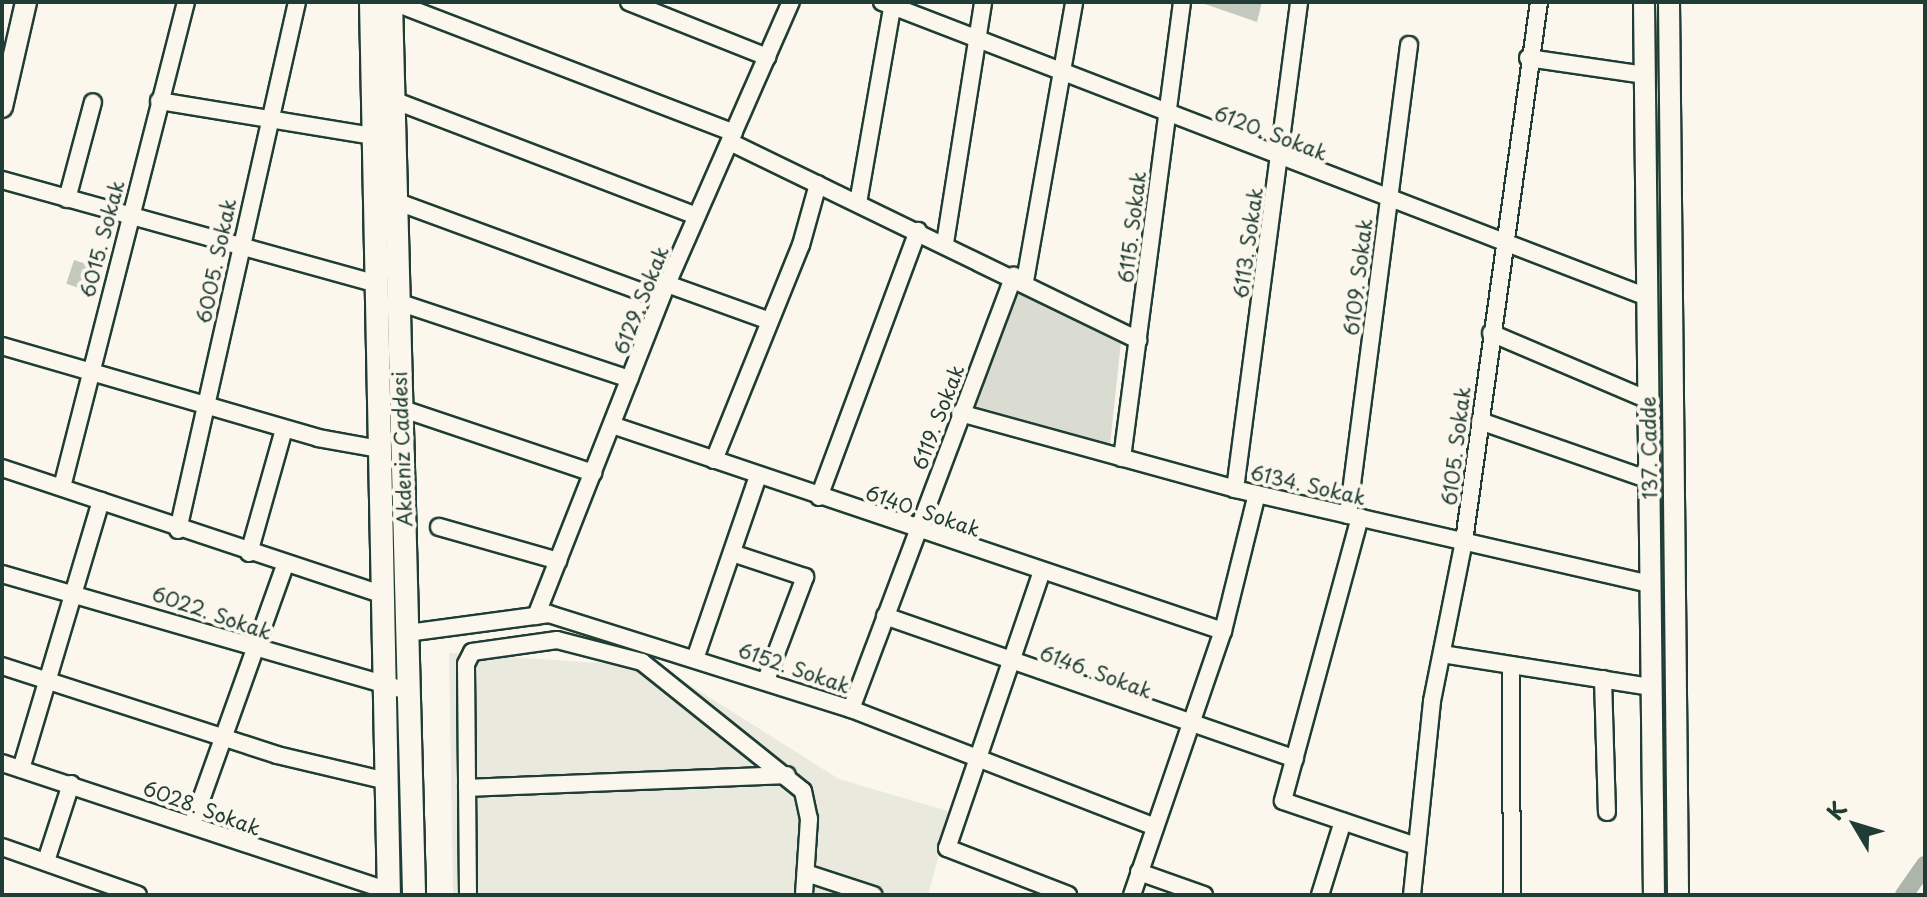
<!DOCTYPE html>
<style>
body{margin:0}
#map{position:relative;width:1927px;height:897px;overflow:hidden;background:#fbf7ec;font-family:"Playpen Sans",sans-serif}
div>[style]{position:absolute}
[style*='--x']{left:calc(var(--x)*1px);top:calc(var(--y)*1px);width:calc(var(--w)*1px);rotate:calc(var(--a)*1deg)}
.built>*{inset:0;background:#eae9de}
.green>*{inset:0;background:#dbdcd1}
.canal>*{height:18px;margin:-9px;padding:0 9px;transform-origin:9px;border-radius:9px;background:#adb4aa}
.building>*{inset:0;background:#c4c9be;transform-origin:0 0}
.roads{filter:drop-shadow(2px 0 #1f3d34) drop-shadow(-2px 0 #1f3d34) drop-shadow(0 2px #1f3d34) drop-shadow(0 -2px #1f3d34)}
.minor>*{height:16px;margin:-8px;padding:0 8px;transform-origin:8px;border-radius:8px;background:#fbf7ec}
.tertiary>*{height:20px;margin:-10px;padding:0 10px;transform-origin:10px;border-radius:10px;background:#fbf7ec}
.secondary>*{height:22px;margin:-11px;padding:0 11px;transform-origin:11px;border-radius:11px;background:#fbf7ec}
span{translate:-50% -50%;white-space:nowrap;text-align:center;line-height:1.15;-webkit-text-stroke:8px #fbf7ec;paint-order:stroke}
.street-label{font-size:20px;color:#1f3d34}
.frame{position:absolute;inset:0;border:4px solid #1f3d34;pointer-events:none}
.north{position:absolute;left:1815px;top:785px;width:80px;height:80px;-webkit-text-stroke:6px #fbf7ec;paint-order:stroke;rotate:308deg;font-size:22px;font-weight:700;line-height:32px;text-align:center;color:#1f3d34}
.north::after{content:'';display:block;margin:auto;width:28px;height:36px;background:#1f3d34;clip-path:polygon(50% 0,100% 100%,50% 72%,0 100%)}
</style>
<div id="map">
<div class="built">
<i style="clip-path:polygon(449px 653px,661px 667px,839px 779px,951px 812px,928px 895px,453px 895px)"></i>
</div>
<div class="green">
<i style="clip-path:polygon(1016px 288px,1121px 342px,1110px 445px,967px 409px)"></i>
</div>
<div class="canal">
<i style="--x:1904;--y:895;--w:37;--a:-55"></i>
</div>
<div class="building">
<i style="clip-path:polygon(1199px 2px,1262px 2px,1257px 22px)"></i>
<i style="left:74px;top:260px;width:23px;height:25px;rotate:18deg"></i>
</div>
<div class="roads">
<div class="minor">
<i style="--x:393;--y:2;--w:365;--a:21"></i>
<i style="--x:629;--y:2;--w:149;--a:21.7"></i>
<i style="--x:882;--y:2;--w:820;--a:21.09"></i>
<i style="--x:1528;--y:58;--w:118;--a:8.3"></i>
<i style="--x:393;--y:100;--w:325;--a:20.9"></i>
<i style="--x:159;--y:101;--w:217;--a:9.3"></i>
<i style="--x:730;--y:142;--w:454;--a:25.9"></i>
<i style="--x:2;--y:180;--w:388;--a:15.5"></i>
<i style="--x:67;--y:199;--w:100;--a:-75"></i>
<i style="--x:395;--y:201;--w:283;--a:20.2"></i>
<i style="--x:858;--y:203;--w:204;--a:-80.1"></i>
<i style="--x:945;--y:243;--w:244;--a:-81"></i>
<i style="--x:1025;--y:281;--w:283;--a:-80"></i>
<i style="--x:667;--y:284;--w:109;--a:19.8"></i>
<i style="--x:398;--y:302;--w:244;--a:18.4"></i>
<i style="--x:1491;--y:333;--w:171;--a:23.1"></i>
<i style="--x:2;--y:346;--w:329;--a:16.2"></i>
<i style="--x:318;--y:438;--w:63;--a:10.1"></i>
<i style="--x:400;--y:408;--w:204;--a:18.6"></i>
<i style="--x:960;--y:413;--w:285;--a:15.4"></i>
<i style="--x:1235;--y:489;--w:426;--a:12.9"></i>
<i style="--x:1480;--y:421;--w:179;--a:19.2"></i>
<i style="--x:612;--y:425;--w:645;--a:18.63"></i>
<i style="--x:1122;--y:458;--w:460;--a:-82.5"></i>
<i style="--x:714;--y:460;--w:232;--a:-68"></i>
<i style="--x:801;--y:245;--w:63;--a:-74.4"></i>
<i style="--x:2;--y:468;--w:402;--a:18.4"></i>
<i style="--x:62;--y:487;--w:501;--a:-75.66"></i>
<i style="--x:1235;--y:489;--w:491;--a:-82.5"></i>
<i style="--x:819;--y:497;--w:284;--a:-69.6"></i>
<i style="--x:1348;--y:515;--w:474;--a:-82.6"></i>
<i style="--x:1360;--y:517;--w:294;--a:105.2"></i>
<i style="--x:1283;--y:801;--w:140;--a:18.7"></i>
<i style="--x:439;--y:527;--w:124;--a:15.9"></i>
<i style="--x:178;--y:530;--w:541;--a:-77.3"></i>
<i style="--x:249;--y:553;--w:129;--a:-74.2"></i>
<i style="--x:732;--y:553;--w:77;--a:18.2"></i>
<i style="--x:805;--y:577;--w:110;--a:110.7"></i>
<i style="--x:1042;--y:571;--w:293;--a:108.9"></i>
<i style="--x:947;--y:848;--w:130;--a:21.2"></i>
<i style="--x:2;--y:574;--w:423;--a:16.1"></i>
<i style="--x:536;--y:616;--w:357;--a:-68.5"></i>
<i style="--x:667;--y:284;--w:308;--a:-66.3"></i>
<i style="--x:885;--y:616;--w:434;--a:19.2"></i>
<i style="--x:407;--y:633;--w:143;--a:-7.6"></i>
<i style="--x:549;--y:614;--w:317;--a:17.5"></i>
<i style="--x:851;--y:709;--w:326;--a:21.2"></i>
<i style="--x:1442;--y:654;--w:212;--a:9"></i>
<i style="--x:696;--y:656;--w:190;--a:-71"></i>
<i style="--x:1511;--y:665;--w:230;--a:89.8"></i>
<i style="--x:2;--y:666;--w:289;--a:17.9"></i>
<i style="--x:277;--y:755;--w:113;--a:13.3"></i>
<i style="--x:1603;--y:679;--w:133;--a:88.3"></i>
<i style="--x:851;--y:709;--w:463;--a:-69.4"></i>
<i style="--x:2;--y:763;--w:408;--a:18.3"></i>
<i style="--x:21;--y:769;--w:280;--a:-73.4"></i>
<i style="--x:467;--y:788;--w:320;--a:-2.3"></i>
<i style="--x:192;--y:825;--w:276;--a:-70.3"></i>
<i style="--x:2;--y:847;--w:144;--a:19.4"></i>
<i style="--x:46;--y:861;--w:81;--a:-72"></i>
<i style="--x:1139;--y:872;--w:69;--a:19.5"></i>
<i style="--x:806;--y:873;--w:71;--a:18.2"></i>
<i style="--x:468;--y:895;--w:231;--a:-90.5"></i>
<i style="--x:466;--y:664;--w:13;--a:-63"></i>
<i style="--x:472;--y:652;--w:86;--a:-8"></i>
<i style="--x:557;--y:640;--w:88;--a:14.5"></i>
<i style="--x:642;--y:662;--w:206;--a:38.7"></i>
<i style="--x:803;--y:791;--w:29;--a:78"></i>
<i style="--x:809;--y:819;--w:76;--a:93.8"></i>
<i style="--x:1132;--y:895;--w:279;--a:-71"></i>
<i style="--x:1223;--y:631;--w:141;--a:-76.1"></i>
<i style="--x:1320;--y:895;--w:77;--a:-72.7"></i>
<i style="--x:1412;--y:895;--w:195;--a:-84.1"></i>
<i style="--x:1432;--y:701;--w:163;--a:-78.7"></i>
<i style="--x:1464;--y:541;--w:544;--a:-82.08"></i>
</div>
<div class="tertiary">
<i style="--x:1644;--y:2;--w:893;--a:89.36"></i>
<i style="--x:1669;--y:2;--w:893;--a:89.42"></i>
<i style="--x:2;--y:107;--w:108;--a:-77.1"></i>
</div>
<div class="secondary">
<i style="--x:371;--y:2;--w:893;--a:88.85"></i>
<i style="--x:391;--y:2;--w:893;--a:88.52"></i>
</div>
</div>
<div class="street-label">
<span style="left:1271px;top:133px;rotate:21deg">6120. Sokak</span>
<span style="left:1132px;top:227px;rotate:-83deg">6115. Sokak</span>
<span style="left:102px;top:239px;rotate:-75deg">6015. Sokak</span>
<span style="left:1248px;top:243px;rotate:-82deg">6113. Sokak</span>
<span style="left:216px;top:261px;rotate:-78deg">6005. Sokak</span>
<span style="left:1358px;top:277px;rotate:-83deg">6109. Sokak</span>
<span style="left:641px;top:300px;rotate:-68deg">6129. Sokak</span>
<span style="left:938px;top:417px;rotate:-69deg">6119. Sokak</span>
<span style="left:1456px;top:446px;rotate:-83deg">6105. Sokak</span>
<span style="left:1649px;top:448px;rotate:-91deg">137. Cadde</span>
<span style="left:402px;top:449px;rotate:-92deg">Akdeniz Caddesi</span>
<span style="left:1308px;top:485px;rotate:13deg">6134. Sokak</span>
<span style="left:923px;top:511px;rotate:19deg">6140. Sokak</span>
<span style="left:212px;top:613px;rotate:19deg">6022. Sokak</span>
<span style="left:794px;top:668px;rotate:19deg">6152. Sokak</span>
<span style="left:1096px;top:672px;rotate:20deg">6146. Sokak</span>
<span style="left:202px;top:808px;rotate:20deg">6028. Sokak</span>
</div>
<div class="frame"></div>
<div class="north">K</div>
</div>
